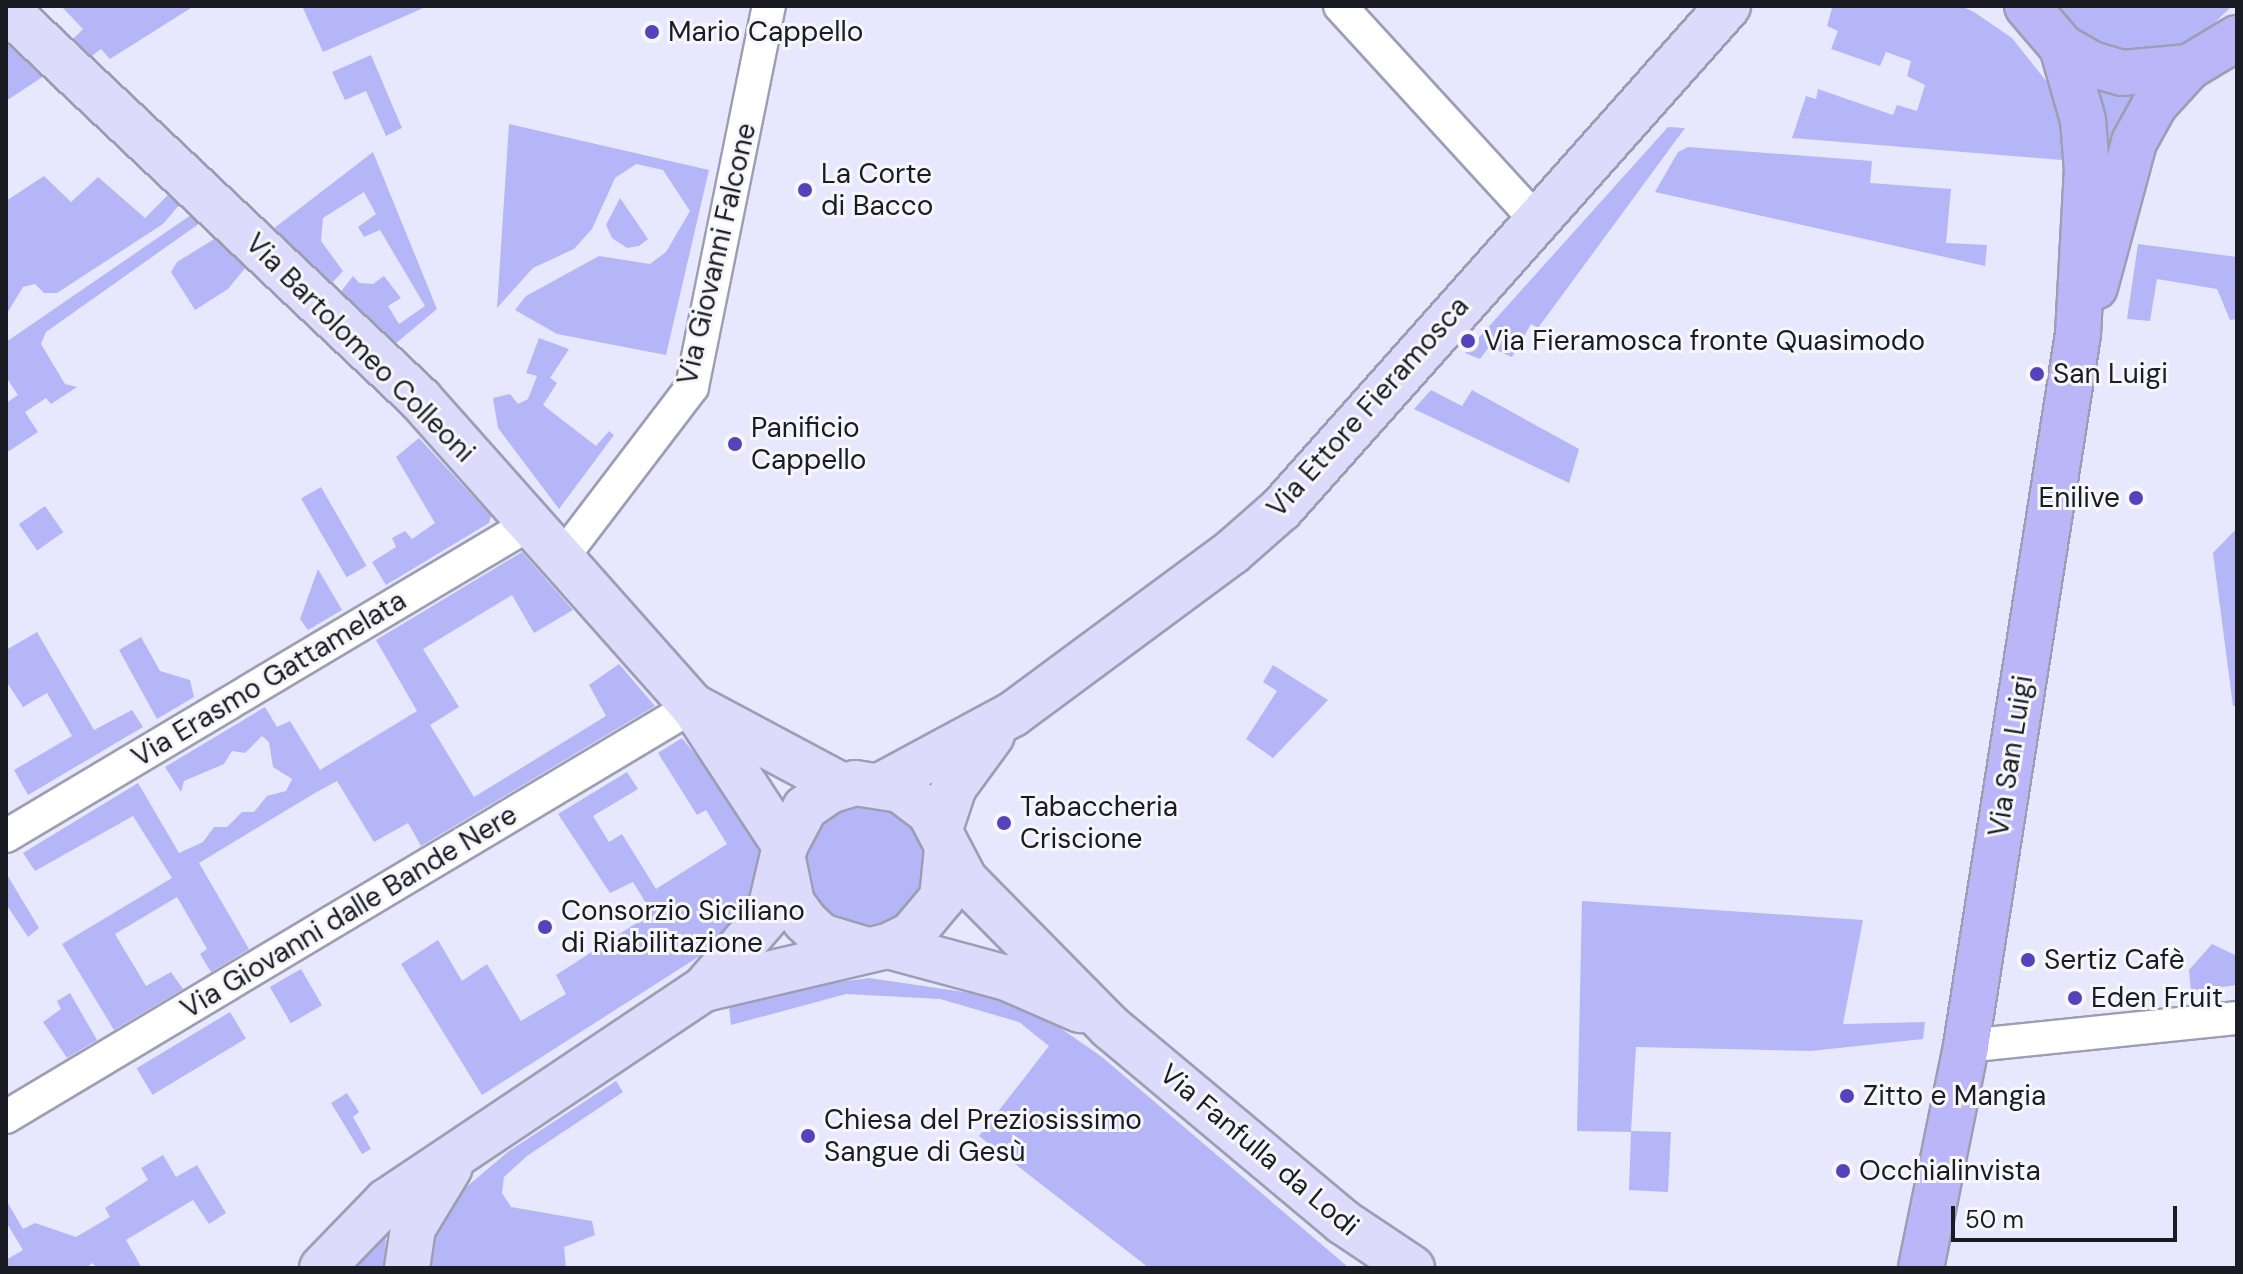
<!DOCTYPE html>
<meta charset="utf-8">
<style>
body{margin:0}
#map{position:relative;width:2243px;height:1274px;overflow:hidden;background:#e7e8fe;font-family:"DM Sans",sans-serif}
div>[style]{position:absolute}
[style*='--x']{left:calc(var(--x)*1px);top:calc(var(--y)*1px);width:calc(var(--w)*1px);rotate:calc(var(--a)*1deg)}
.green>*{inset:0;background:#b5b6f7;transform-origin:0 0}
.round{border-radius:50%}
.roads{filter:drop-shadow(2px 0 #9d9eb3) drop-shadow(-2px 0 #9d9eb3) drop-shadow(0 2px #9d9eb3) drop-shadow(0 -2px #9d9eb3)}
.street>*{height:32px;margin:-16px;padding:0 16px;transform-origin:16px;border-radius:16px;background:#fff}
.secondary>*{height:44px;margin:-22px;padding:0 22px;transform-origin:22px;border-radius:22px;background:#dcdbfb}
.primary>*{height:44px;margin:-22px;padding:0 22px;transform-origin:22px;border-radius:22px;background:#bab6f7}
.dots>*{width:22px;height:22px;translate:-50% -50%;box-sizing:border-box;border:4px solid #f6f6fb;border-radius:50%}
span{translate:-50% -50%;white-space:nowrap;text-align:center;line-height:1.15;-webkit-text-stroke:6px #f6f6fb;paint-order:stroke}
.poi-label{font-size:28px;color:#1b1b23}
.left{translate:0 -50%;text-align:left}
.right{translate:-100% -50%;text-align:right}
.street-label{font-size:28px;color:#1b1b23}
.frame{position:absolute;inset:0;border:8px solid #1b1b23;pointer-events:none}
.scale{position:absolute;left:1951px;top:1206px;width:226px;height:36px;box-sizing:border-box;border:4px solid #1b1b23;border-top:0;padding-left:10px;font-size:24px;line-height:28px;white-space:nowrap;color:#1b1b23;-webkit-text-stroke:6px #f6f6fb;paint-order:stroke}
</style>
<div id="map">
<div class="green">
<i style="clip-path:polygon(61px 6px,194px 6px,110px 59px,101px 49px,89px 58px,71px 41px,83px 29px)"></i>
<i style="clip-path:polygon(302px 6px,428px 6px,323px 52px)"></i>
<i style="clip-path:polygon(1822px 6px,1961px 6px,1974px 12px,2012px 38px,2047px 82px,2062px 122px,2062px 160px,1792px 138px,1806px 96px,1816px 99px,1818px 89px,1893px 115px,1897px 105px,1917px 111px,1925px 85px,1907px 76px,1911px 61px,1886px 52px,1880px 66px,1831px 49px,1838px 31px,1827px 26px,1832px 8px)"></i>
<i style="clip-path:polygon(2054px 6px,2232px 6px,2205px 32px,2177px 46px,2145px 51px,2114px 48px,2082px 33px)"></i>
<i style="clip-path:polygon(6px 40px,44px 76px,6px 101px)"></i>
<i style="clip-path:polygon(371px 55px,402px 128px,386px 136px,366px 91px,345px 100px,332px 72px)"></i>
<i style="clip-path:polygon(2094px 90px,2137px 98px,2110px 172px)"></i>
<i style="clip-path:polygon(509px 124px,709px 170px,666px 355px,557px 334px,515px 310px,526px 296px,599px 256px,650px 264px,666px 252px,690px 211px,663px 170px,636px 164px,615px 178px,592px 229px,574px 249px,533px 268px,497px 308px)"></i>
<i style="clip-path:polygon(1668px 127px,1685px 128px,1538px 328px,1531px 324px,1512px 357px,1489px 347px,1480px 359px,1465px 353px)"></i>
<i style="clip-path:polygon(1688px 147px,1872px 161px,1870px 183px,1951px 189px,1946px 243px,1987px 245px,1985px 266px,1655px 192px,1678px 152px)"></i>
<i style="clip-path:polygon(373px 152px,437px 309px,395px 344px,340px 293px,353px 276px,359px 283px,373px 284px,384px 276px,401px 298px,388px 306px,399px 324px,425px 306px,380px 230px,364px 237px,358px 227px,376px 214px,364px 192px,323px 218px,321px 241px,343px 271px,331px 284px,273px 229px)"></i>
<i style="clip-path:polygon(44px 176px,71px 202px,98px 177px,145px 218px,169px 194px,180px 204px,163px 224px,57px 293px,44px 293px,35px 284px,23px 287px,6px 315px,6px 201px)"></i>
<i style="clip-path:polygon(620px 198px,648px 239px,639px 246px,627px 248px,612px 238px,606px 225px)"></i>
<i style="clip-path:polygon(191px 215px,200px 223px,46px 332px,41px 344px,65px 384px,77px 387px,51px 404px,46px 398px,25px 412px,38px 432px,6px 453px,6px 403px,18px 395px,6px 377px,6px 342px)"></i>
<i style="clip-path:polygon(216px 238px,246px 267px,228px 289px,195px 310px,171px 272px,177px 262px)"></i>
<i style="clip-path:polygon(2138px 244px,2237px 257px,2237px 319px,2230px 320px,2217px 289px,2157px 279px,2150px 321px,2127px 319px)"></i>
<i style="clip-path:polygon(539px 338px,569px 349px,550px 378px,557px 383px,543px 405px,596px 446px,609px 431px,614px 435px,559px 509px,498px 428px,493px 398px,510px 394px,518px 404px,528px 399px,537px 376px,526px 373px)"></i>
<i style="clip-path:polygon(1431px 390px,1462px 406px,1472px 390px,1579px 449px,1569px 483px,1414px 409px)"></i>
<i style="clip-path:polygon(419px 438px,491px 516px,489px 523px,386px 585px,372px 562px,396px 547px,392px 538px,405px 531px,412px 539px,435px 523px,396px 457px)"></i>
<i style="left:321px;top:487px;width:91px;height:23px;rotate:60deg"></i>
<i style="left:45px;top:506px;width:32px;height:32px;rotate:55deg"></i>
<i style="clip-path:polygon(2237px 528px,2237px 705px,2233px 706px,2213px 553px)"></i>
<i style="clip-path:polygon(522px 552px,573px 610px,534px 633px,512px 595px,423px 649px,459px 707px,430px 725px,474px 797px,606px 716px,589px 685px,619px 664px,655px 706px,421px 846px,408px 823px,374px 842px,337px 781px,315px 793px,199px 863px,249px 949px,211px 972px,200px 954px,207px 949px,177px 897px,115px 934px,146px 986px,171px 972px,183px 989px,114px 1030px,62px 944px,172px 878px,133px 816px,35px 871px,23px 853px,138px 783px,179px 853px,203px 842px,214px 827px,227px 827px,242px 812px,254px 812px,267px 796px,286px 791px,292px 779px,273px 767px,269px 742px,262px 736px,245px 753px,232px 751px,224px 764px,184px 781px,181px 792px,165px 767px,265px 707px,277px 727px,290px 721px,320px 770px,417px 711px,376px 640px)"></i>
<i style="clip-path:polygon(318px 569px,342px 610px,308px 630px,300px 619px)"></i>
<i style="clip-path:polygon(37px 632px,94px 730px,132px 710px,143px 727px,28px 795px,14px 770px,72px 736px,47px 693px,23px 707px,6px 681px,6px 650px)"></i>
<i style="clip-path:polygon(141px 637px,160px 671px,190px 680px,194px 697px,157px 719px,119px 650px)"></i>
<i style="clip-path:polygon(1273px 665px,1328px 700px,1273px 758px,1246px 739px,1277px 691px,1263px 682px)"></i>
<i style="clip-path:polygon(682px 738px,751px 824px,759px 850px,755px 897px,717px 945px,482px 1095px,401px 964px,438px 940px,462px 981px,487px 964px,521px 1021px,566px 994px,556px 975px,652px 913px,633px 882px,610px 893px,558px 814px,627px 772px,638px 789px,593px 816px,609px 842px,622px 834px,656px 889px,727px 844px,706px 810px,697px 815px,658px 753px)"></i>
<i class="round" style="left:806px;top:806px;width:120px;height:120px"></i>
<i style="clip-path:polygon(6px 873px,39px 928px,28px 937px,6px 904px)"></i>
<i style="clip-path:polygon(1582px 901px,1863px 920px,1843px 1024px,1925px 1022px,1923px 1039px,1811px 1051px,1636px 1047px,1631px 1131px,1671px 1132px,1668px 1192px,1629px 1190px,1631px 1132px,1577px 1131px)"></i>
<i style="clip-path:polygon(2212px 944px,2237px 956px,2237px 985px,2191px 991px,2189px 970px)"></i>
<i style="left:301px;top:969px;width:42px;height:36px;rotate:60deg"></i>
<i style="clip-path:polygon(869px 978px,1005px 998px,1056px 1025px,1102px 1057px,1348px 1267px,1149px 1268px,979px 1136px,1049px 1046px,1019px 1022px,940px 999px,846px 994px,731px 1025px,729px 1007px,775px 990px)"></i>
<i style="clip-path:polygon(70px 993px,97px 1040px,67px 1058px,43px 1022px,61px 1009px,57px 1001px)"></i>
<i style="left:230px;top:1012px;width:31px;height:109px;rotate:59deg"></i>
<i style="clip-path:polygon(616px 1081px,623px 1092px,527px 1156px,504px 1177px,502px 1193px,511px 1207px,592px 1221px,595px 1235px,564px 1247px,566px 1268px,430px 1268px,433px 1240px,464px 1189px,509px 1151px)"></i>
<i style="clip-path:polygon(347px 1093px,359px 1112px,353px 1117px,371px 1149px,362px 1154px,331px 1103px)"></i>
<i style="clip-path:polygon(163px 1155px,176px 1177px,197px 1165px,226px 1213px,209px 1224px,193px 1200px,126px 1240px,142px 1268px,96px 1268px,93px 1263px,85px 1268px,6px 1268px,6px 1260px,23px 1250px,6px 1222px,6px 1200px,23px 1229px,35px 1223px,76px 1237px,110px 1217px,105px 1208px,148px 1180px,141px 1168px)"></i>
<i style="clip-path:polygon(386px 1237px,384px 1268px,360px 1268px,358px 1264px)"></i>
</div>
<div class="roads">
<div class="street">
<i style="--x:1340;--y:6;--w:289;--a:47.5"></i>
<i style="--x:561;--y:559;--w:216;--a:-52.7"></i>
<i style="--x:692;--y:387;--w:389;--a:-78.6"></i>
<i style="--x:6;--y:836;--w:611;--a:-30.8"></i>
<i style="--x:1966;--y:1046;--w:272;--a:-5.9"></i>
<i style="--x:6;--y:1117;--w:801;--a:-30.89"></i>
</div>
<div class="secondary">
<i style="--x:6;--y:9;--w:569;--a:43.29"></i>
<i style="--x:420;--y:399;--w:411;--a:48.4"></i>
<i style="--x:693;--y:706;--w:168;--a:56.7"></i>
<i style="--x:698;--y:709;--w:163;--a:28.1"></i>
<i style="--x:883;--y:784;--w:148;--a:-28.3"></i>
<i style="--x:1013;--y:714;--w:272;--a:-36.5"></i>
<i style="--x:1232;--y:552;--w:65;--a:-41.3"></i>
<i style="--x:1281;--y:509;--w:673;--a:-48.37"></i>
<i style="--x:940;--y:829;--w:44;--a:-71.6"></i>
<i style="--x:954;--y:787;--w:64;--a:-53.8"></i>
<i style="--x:783;--y:859;--w:45;--a:78.4"></i>
<i style="--x:792;--y:903;--w:22;--a:54"></i>
<i style="--x:805;--y:921;--w:22;--a:43"></i>
<i style="--x:821;--y:936;--w:45;--a:16.8"></i>
<i style="--x:888;--y:946;--w:123;--a:15.1"></i>
<i style="--x:1007;--y:978;--w:80;--a:23.7"></i>
<i style="--x:704;--y:989;--w:99;--a:-49.1"></i>
<i style="--x:769;--y:914;--w:70;--a:-76.8"></i>
<i style="--x:785;--y:846;--w:43;--a:-62.2"></i>
<i style="--x:805;--y:808;--w:29;--a:-35"></i>
<i style="--x:829;--y:791;--w:27;--a:-17"></i>
<i style="--x:855;--y:783;--w:46;--a:8.8"></i>
<i style="--x:900;--y:790;--w:38;--a:37"></i>
<i style="--x:930;--y:813;--w:76;--a:62.4"></i>
<i style="--x:965;--y:880;--w:206;--a:45.4"></i>
<i style="--x:1110;--y:1027;--w:304;--a:39.9"></i>
<i style="--x:1343;--y:1222;--w:83;--a:33.7"></i>
<i style="--x:322;--y:1268;--w:93;--a:-45.9"></i>
<i style="--x:387;--y:1201;--w:381;--a:-33.8"></i>
<i style="--x:704;--y:989;--w:189;--a:-13.2"></i>
<i style="--x:888;--y:946;--w:25;--a:-26"></i>
<i style="--x:911;--y:935;--w:48;--a:-50"></i>
<i style="--x:942;--y:898;--w:49;--a:-84.2"></i>
<i style="--x:407;--y:1268;--w:40;--a:-81.5"></i>
<i style="--x:413;--y:1228;--w:71;--a:-58.8"></i>
</div>
<div class="primary">
<i style="--x:2027;--y:6;--w:54;--a:49.5"></i>
<i style="--x:2062;--y:47;--w:34;--a:30"></i>
<i style="--x:2091;--y:64;--w:33;--a:16"></i>
<i style="--x:2123;--y:73;--w:66;--a:-5.2"></i>
<i style="--x:2189;--y:67;--w:56;--a:-31.1"></i>
<i style="--x:2095;--y:287;--w:150;--a:-74.9"></i>
<i style="--x:2134;--y:142;--w:43;--a:-61.1"></i>
<i style="--x:2155;--y:104;--w:50;--a:-47.4"></i>
<i style="--x:1921;--y:1268;--w:227;--a:-78.5"></i>
<i style="--x:1966;--y:1046;--w:721;--a:-81.06"></i>
<i style="--x:2078;--y:334;--w:164;--a:-86.9"></i>
<i style="--x:2087;--y:170;--w:50;--a:-94.6"></i>
<i style="--x:2083;--y:120;--w:76;--a:-106"></i>
</div>
</div>
<div class="dots">
<i style="left:652px;top:32px;background:#5543bb"></i>
<i style="left:805px;top:190px;background:#5543bb"></i>
<i style="left:1468px;top:341px;background:#5543bb"></i>
<i style="left:2037px;top:374px;background:#5543bb"></i>
<i style="left:735px;top:444px;background:#5543bb"></i>
<i style="left:2136px;top:498px;background:#5543bb"></i>
<i style="left:1004px;top:823px;background:#5543bb"></i>
<i style="left:545px;top:927px;background:#5543bb"></i>
<i style="left:2028px;top:960px;background:#5543bb"></i>
<i style="left:2075px;top:998px;background:#5543bb"></i>
<i style="left:1847px;top:1096px;background:#5543bb"></i>
<i style="left:808px;top:1136px;background:#5543bb"></i>
<i style="left:1843px;top:1171px;background:#5543bb"></i>
</div>
<div class="poi-label">
<span class="left" style="left:668px;top:32px">Mario Cappello</span>
<span class="left" style="left:821px;top:190px">La Corte<br>di Bacco</span>
<span class="left" style="left:1484px;top:341px">Via Fieramosca fronte Quasimodo</span>
<span class="left" style="left:2053px;top:374px">San Luigi</span>
<span class="left" style="left:751px;top:444px">Panificio<br>Cappello</span>
<span class="right" style="left:2120px;top:498px">Enilive</span>
<span class="left" style="left:1020px;top:823px">Tabaccheria<br>Criscione</span>
<span class="left" style="left:561px;top:927px">Consorzio Siciliano<br>di Riabilitazione</span>
<span class="left" style="left:2044px;top:960px">Sertiz Cafè</span>
<span class="left" style="left:2091px;top:998px">Eden Fruit</span>
<span class="left" style="left:1863px;top:1096px">Zitto e Mangia</span>
<span class="left" style="left:824px;top:1136px">Chiesa del Preziosissimo<br>Sangue di Gesù</span>
<span class="left" style="left:1859px;top:1171px">Occhialinvista</span>
</div>
<div class="street-label">
<span style="left:717px;top:254px;rotate:-77deg">Via Giovanni Falcone</span>
<span style="left:360px;top:348px;rotate:45deg">Via Bartolomeo Colleoni</span>
<span style="left:1368px;top:407px;rotate:-48deg">Via Ettore Fieramosca</span>
<span style="left:269px;top:679px;rotate:-31deg">Via Erasmo Gattamelata</span>
<span style="left:2011px;top:756px;rotate:-81deg">Via San Luigi</span>
<span style="left:349px;top:912px;rotate:-31deg">Via Giovanni dalle Bande Nere</span>
<span style="left:1259px;top:1150px;rotate:40deg">Via Fanfulla da Lodi</span>
</div>
<div class="frame"></div>
<div class="scale">50 m</div>
</div>
